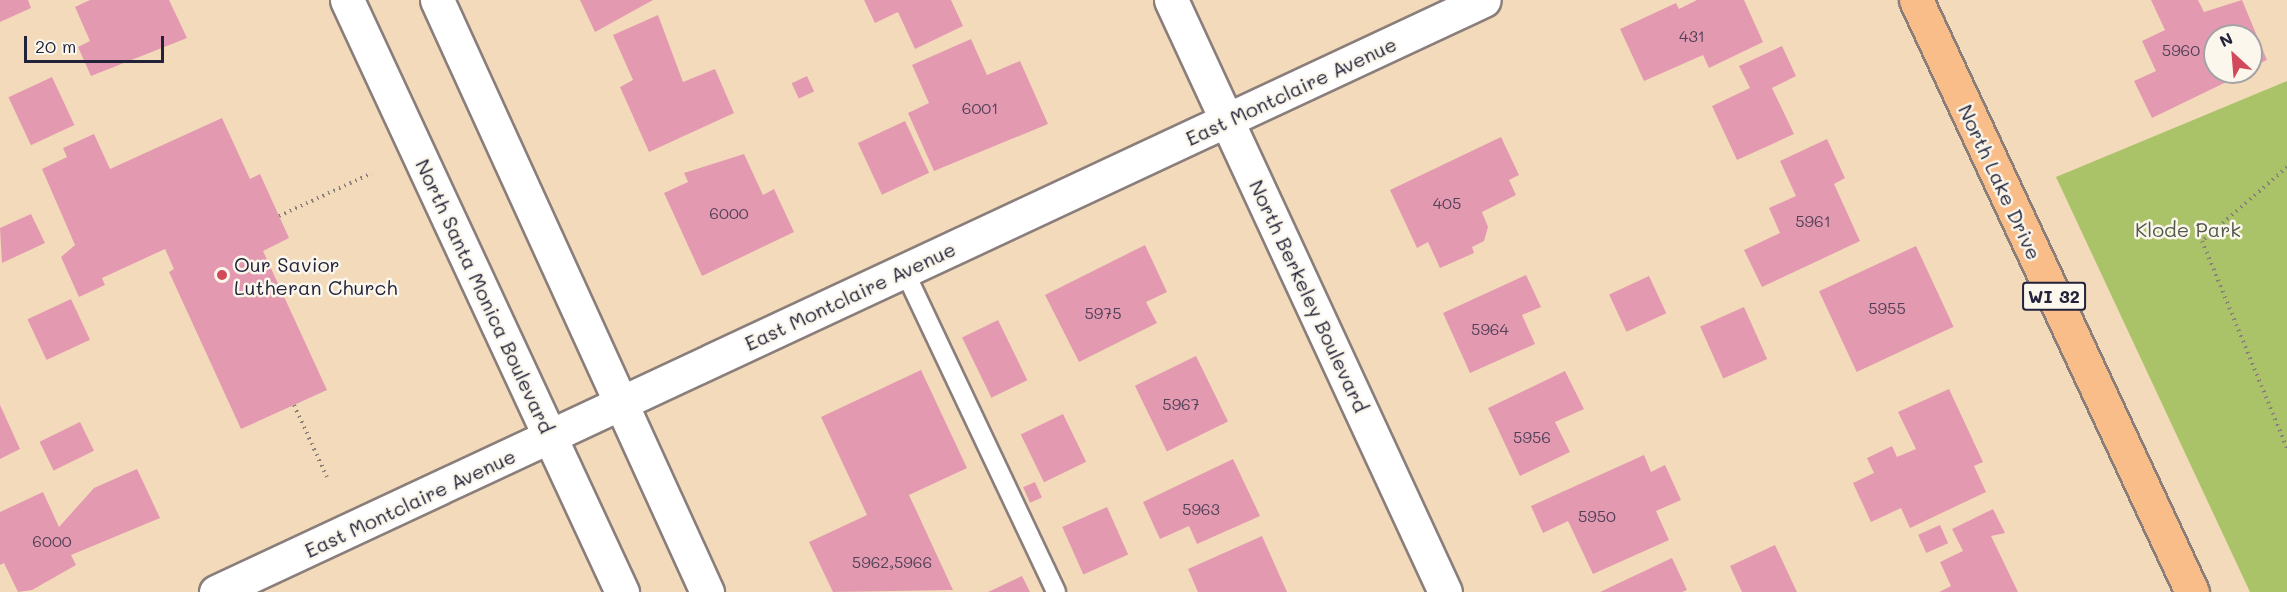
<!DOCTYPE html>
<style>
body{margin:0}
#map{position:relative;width:2287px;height:592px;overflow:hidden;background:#f3dabb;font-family:Mali,sans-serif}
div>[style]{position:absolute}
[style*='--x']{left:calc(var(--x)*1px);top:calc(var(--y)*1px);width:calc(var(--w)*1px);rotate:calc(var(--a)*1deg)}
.green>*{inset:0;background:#aac369}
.building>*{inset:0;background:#e39ab1;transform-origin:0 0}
.path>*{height:4px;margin-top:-2px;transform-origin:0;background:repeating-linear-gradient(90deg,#8a7e7b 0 1.5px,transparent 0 6px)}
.roads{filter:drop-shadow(2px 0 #8a7e7b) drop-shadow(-2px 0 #8a7e7b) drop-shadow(0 2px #8a7e7b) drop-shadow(0 -2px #8a7e7b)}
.service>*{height:18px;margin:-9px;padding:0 9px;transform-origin:9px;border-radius:9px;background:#fff}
.minor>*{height:33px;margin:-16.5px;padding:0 16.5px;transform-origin:16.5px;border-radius:16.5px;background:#fff}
.tertiary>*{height:33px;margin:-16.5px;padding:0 16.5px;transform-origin:16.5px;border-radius:16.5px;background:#fff}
.primary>*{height:33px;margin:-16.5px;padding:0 16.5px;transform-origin:16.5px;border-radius:16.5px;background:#f8bd89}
.dots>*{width:16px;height:16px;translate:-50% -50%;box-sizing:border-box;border:3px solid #fbf7ec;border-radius:50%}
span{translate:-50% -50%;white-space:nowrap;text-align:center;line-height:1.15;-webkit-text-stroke:5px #fbf7ec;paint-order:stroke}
.number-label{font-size:16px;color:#524058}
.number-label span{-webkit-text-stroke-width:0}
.shield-label span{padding:2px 4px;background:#fbf7ec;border:2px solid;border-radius:4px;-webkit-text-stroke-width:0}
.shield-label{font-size:18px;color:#22223b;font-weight:700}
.street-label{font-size:20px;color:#22223b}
.park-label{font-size:20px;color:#525a4b}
.poi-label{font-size:20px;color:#22223b}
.left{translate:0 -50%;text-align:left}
.north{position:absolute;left:2203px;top:24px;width:60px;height:60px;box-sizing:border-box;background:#fbf7ec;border:2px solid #a4a2a5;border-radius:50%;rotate:334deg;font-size:16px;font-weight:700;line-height:24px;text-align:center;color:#22223b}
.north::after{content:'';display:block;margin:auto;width:21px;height:27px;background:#d1495b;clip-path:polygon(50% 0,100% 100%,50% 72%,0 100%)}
.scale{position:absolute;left:24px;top:36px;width:140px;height:27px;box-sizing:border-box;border:3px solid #22223b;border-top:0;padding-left:8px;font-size:18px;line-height:21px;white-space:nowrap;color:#22223b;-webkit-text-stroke:4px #fbf7ec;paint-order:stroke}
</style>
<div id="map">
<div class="green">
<i style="clip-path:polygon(2287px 81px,2287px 592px,2250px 592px,2056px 177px)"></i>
</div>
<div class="building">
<i style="clip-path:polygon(0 0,28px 0,31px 8px,0 22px)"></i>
<i style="clip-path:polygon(90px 0,169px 0,187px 38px,91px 76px,78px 47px,90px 41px,75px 7px)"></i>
<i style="clip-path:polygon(580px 0,653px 0,595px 32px)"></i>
<i style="clip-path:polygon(864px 0,951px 0,963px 26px,915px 49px,898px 12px,875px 23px)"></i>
<i style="clip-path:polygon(1697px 0,1744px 0,1763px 42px,1709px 68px,1703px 55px,1644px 81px,1620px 29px,1676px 3px,1679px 9px)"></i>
<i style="clip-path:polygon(2151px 0,2198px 0,2204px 12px,2242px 0,2267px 60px,2251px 67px,2251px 36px,2215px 36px,2215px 72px,2247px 72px,2152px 118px,2134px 81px,2156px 71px,2142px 41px,2165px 30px)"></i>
<i style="clip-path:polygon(658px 15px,683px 82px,715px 69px,734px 113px,649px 152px,620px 87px,633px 80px,613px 35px)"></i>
<i style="clip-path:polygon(971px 39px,987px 75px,1020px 61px,1048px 124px,934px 171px,908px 113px,929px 103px,912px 65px)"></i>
<i style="clip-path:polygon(1782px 46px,1796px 76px,1772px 88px,1794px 134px,1737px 160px,1712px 106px,1750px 88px,1739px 66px)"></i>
<i style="left:807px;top:76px;width:17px;height:17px;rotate:65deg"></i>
<i style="left:52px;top:77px;width:53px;height:48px;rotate:65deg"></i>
<i style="clip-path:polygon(222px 118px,250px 179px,260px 174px,289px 238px,263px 251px,327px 390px,241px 429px,169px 272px,174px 269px,165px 249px,102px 278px,105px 285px,79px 297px,61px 257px,75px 245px,42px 169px,67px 157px,63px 148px,94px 134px,110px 169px)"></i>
<i style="left:905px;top:121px;width:57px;height:52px;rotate:65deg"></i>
<i style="clip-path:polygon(1501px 137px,1519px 175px,1509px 180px,1516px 195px,1482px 212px,1488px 227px,1484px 241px,1472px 247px,1474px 253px,1440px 268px,1428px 242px,1417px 248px,1390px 190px)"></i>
<i style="clip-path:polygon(1827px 139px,1845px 178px,1834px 184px,1860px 241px,1762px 287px,1744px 250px,1780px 233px,1769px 208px,1796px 196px,1780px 161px)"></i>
<i style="clip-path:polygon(744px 154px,763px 195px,774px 189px,794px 232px,702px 276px,664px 193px,688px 182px,684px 173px)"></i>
<i style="clip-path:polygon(31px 214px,45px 243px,2px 263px,0 228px)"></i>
<i style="clip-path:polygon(1145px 245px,1167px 292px,1146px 302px,1157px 323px,1079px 362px,1045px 295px)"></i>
<i style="left:1916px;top:246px;width:89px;height:107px;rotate:65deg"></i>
<i style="clip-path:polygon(1526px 275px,1541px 307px,1522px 315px,1535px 344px,1470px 373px,1443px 313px)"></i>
<i style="left:1649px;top:276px;width:41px;height:44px;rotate:65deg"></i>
<i style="left:71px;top:299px;width:45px;height:48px;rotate:65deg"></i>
<i style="left:1744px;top:307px;width:57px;height:48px;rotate:66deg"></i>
<i style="left:998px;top:320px;width:67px;height:40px;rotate:64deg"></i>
<i style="left:1196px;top:356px;width:73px;height:68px;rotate:64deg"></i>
<i style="clip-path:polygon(921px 370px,967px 468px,909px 495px,953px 590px,833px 592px,809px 542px,867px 515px,821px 417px)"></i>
<i style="clip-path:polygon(1565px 371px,1584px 409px,1555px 422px,1570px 452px,1520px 476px,1488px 408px)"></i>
<i style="clip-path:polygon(1949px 389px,1983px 462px,1974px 466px,1986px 492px,1910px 528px,1901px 508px,1871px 522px,1853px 483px,1874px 473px,1867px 458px,1892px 446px,1897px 457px,1916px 449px,1898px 412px)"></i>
<i style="clip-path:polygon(0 405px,20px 449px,0 459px)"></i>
<i style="left:1063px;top:414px;width:53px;height:47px;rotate:64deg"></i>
<i style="left:80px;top:422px;width:32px;height:45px;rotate:64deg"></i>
<i style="clip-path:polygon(1644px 455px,1651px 472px,1665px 465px,1681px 500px,1656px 511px,1669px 540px,1593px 574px,1568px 521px,1543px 533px,1531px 506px)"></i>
<i style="clip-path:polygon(1233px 459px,1260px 516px,1197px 544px,1189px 526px,1160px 539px,1143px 502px)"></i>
<i style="clip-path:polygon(137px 469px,160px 518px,71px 555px,76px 565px,32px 590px,18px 592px,4px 563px,0 565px,0 512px,43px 492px,59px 527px,94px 488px)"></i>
<i style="left:1035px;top:482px;width:17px;height:13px;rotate:66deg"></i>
<i style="left:1107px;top:507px;width:52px;height:49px;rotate:66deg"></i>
<i style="clip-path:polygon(1993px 509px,2005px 533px,1991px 536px,2018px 592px,1939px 592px,1951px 586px,1940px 562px,1963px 551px,1952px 529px)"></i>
<i style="left:1940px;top:525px;width:20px;height:24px;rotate:66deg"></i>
<i style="clip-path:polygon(1262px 536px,1287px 592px,1198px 592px,1188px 569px)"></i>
<i style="clip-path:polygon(1775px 545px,1797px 592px,1742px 592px,1730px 566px)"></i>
<i style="clip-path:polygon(1672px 558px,1687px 590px,1682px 592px,1600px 592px)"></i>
<i style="clip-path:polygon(1022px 576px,1030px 592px,988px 592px)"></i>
</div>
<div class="path">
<i style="--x:2287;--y:167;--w:113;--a:139"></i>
<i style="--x:2202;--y:241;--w:224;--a:67.7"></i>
<i style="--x:279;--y:216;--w:102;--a:-24.8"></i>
<i style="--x:294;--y:405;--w:79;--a:65.4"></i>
</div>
<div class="roads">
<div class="service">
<i style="--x:904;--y:270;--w:356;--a:64.7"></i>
</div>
<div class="minor">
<i style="--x:1171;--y:0;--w:652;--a:65.16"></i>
<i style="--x:216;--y:592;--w:1399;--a:-25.03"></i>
</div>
<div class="tertiary">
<i style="--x:347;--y:0;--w:653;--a:65.08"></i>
<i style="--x:437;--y:0;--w:651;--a:65.48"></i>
</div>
<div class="primary">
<i style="--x:1916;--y:0;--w:653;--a:65"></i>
</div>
</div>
<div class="dots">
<i style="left:222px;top:275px;background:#d1495b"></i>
</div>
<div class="number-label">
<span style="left:1692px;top:36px">431</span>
<span style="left:2181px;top:50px">5960</span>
<span style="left:980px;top:108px">6001</span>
<span style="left:1447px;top:203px">405</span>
<span style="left:729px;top:213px">6000</span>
<span style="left:1813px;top:221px">5961</span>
<span style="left:1887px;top:308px">5955</span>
<span style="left:1103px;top:313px">5975</span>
<span style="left:1490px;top:329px">5964</span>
<span style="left:1181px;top:404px">5967</span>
<span style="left:1532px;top:437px">5956</span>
<span style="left:1201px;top:509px">5963</span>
<span style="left:1597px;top:516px">5950</span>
<span style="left:52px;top:541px">6000</span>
<span style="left:892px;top:562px">5962,5966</span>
</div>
<div class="shield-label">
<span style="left:2054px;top:296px">WI 32</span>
</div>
<div class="street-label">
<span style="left:1291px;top:91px;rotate:-25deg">East Montclaire Avenue</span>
<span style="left:2000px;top:182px;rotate:65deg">North Lake Drive</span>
<span style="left:485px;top:296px;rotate:65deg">North Santa Monica Boulevard</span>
<span style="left:850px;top:296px;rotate:-25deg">East Montclaire Avenue</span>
<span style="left:1309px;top:296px;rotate:65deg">North Berkeley Boulevard</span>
<span style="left:410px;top:503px;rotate:-25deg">East Montclaire Avenue</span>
</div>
<div class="park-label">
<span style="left:2188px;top:229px">Klode Park</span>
</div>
<div class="poi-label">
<span class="left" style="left:234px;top:276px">Our Savior<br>Lutheran Church</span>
</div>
<div class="north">N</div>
<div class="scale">20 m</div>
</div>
